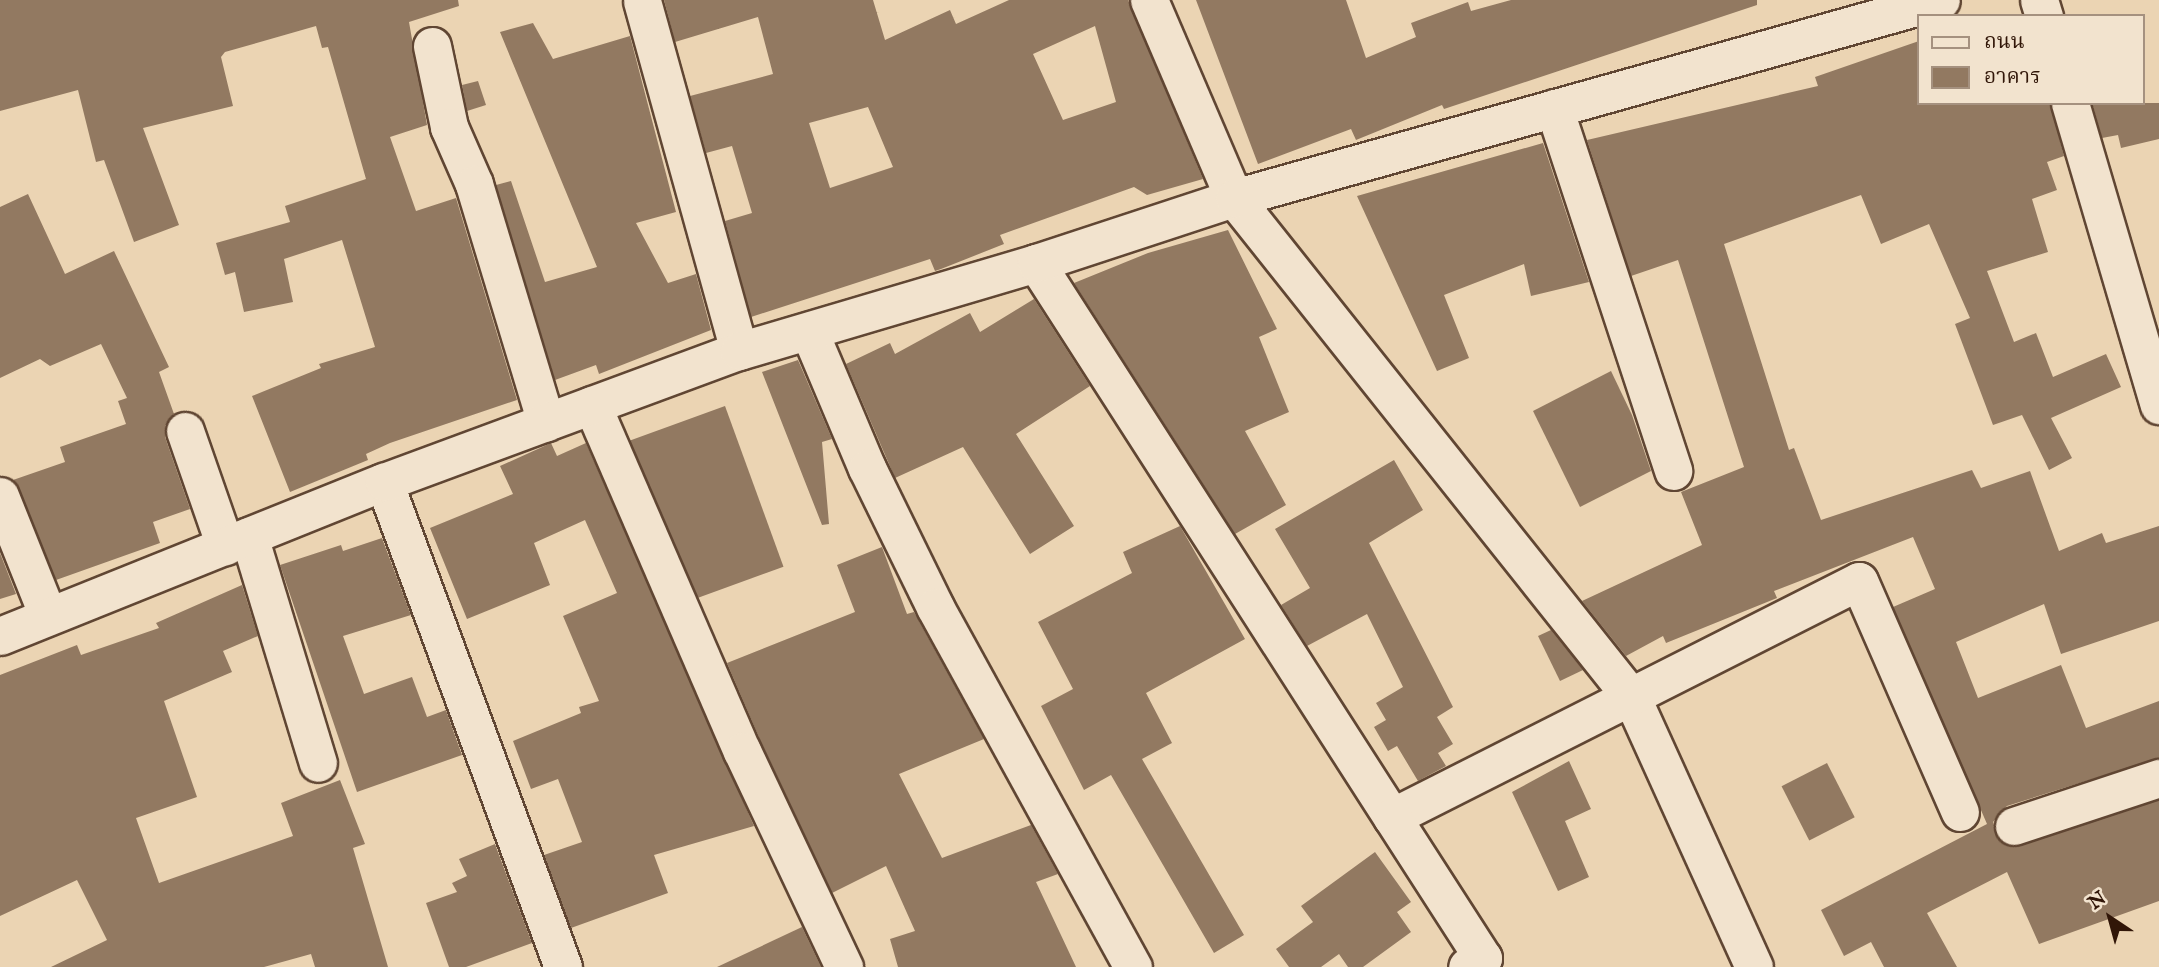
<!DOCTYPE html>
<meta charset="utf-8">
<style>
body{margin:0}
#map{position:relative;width:2159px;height:967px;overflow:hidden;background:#ebd4b3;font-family:"IM FELL English","Noto Serif Thai",serif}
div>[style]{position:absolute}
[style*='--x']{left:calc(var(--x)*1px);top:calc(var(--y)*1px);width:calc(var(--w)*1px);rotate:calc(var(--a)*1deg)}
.building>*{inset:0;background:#927961;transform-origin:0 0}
.roads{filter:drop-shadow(2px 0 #604633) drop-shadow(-2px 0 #604633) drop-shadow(0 2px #604633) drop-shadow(0 -2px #604633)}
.minor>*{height:37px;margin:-18.5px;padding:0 18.5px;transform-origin:18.5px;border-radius:18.5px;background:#f2e3ce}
span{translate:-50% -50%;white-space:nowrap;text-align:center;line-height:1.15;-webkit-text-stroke:5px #f2e3ce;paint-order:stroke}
.legend{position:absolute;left:1917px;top:14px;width:228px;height:91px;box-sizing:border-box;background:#f2e3ce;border:2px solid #a5917f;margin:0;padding:9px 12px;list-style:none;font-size:21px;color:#311608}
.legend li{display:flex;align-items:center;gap:14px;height:35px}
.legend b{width:35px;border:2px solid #a5917f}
.north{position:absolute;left:2075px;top:883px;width:70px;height:70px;-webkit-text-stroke:5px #f2e3ce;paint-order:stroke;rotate:324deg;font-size:19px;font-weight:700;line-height:28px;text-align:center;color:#311608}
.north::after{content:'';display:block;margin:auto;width:24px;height:32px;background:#311608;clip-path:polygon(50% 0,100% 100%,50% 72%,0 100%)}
</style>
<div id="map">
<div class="building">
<i style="clip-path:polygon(0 0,458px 0,459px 6px,409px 22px,427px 125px,390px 137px,416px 211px,456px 198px,517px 400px,390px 443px,366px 454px,368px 460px,290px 492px,252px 396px,321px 368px,319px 364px,375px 347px,342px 240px,284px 259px,293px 302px,244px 312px,235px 272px,225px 275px,216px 243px,290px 222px,285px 206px,366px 179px,328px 47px,322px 48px,316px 26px,225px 52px,221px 57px,233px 106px,143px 128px,179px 225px,134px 242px,104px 160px,96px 162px,78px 90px,0 111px)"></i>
<i style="clip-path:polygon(evenodd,664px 0,873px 0,885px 40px,950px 10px,956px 24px,1009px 0,1128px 0,1203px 179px,1147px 195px,1134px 187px,1000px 235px,1004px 244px,941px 269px,935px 271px,930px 259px,751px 317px,725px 221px,752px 213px,732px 146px,706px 153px,690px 96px,773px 74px,758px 17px,675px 42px,664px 0,1095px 26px,1116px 102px,1063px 120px,1033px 54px,1095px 26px,664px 0,868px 107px,893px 167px,830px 188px,809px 123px,868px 107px)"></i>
<i style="clip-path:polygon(1196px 0,1346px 0,1366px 58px,1416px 37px,1411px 23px,1468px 2px,1471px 11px,1511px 0,1757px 0,1757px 5px,1444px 109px,1442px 105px,1356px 140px,1351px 129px,1258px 164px)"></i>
<i style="clip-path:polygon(533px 23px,553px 59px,630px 36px,676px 212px,636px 223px,668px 283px,696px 274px,711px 330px,599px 374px,596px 365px,555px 380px,496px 185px,511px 181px,545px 282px,597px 267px,500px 32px)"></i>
<i style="clip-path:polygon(1919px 41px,1919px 103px,2050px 103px,2064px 156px,2047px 162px,2057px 190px,2032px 199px,2048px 252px,1987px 271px,2014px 342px,2036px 333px,2053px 377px,2106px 354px,2121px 387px,2051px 418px,2072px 458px,2049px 470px,2022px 415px,1993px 425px,1955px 324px,1970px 318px,1929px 224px,1881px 244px,1861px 195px,1724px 244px,1789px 450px,1794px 448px,1821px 520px,1972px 470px,1981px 488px,2030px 471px,2059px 551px,2102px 533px,2106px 543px,2159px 526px,2159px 621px,2061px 654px,2044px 604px,1956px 642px,1978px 698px,2061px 665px,2086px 728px,2159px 701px,2159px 758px,2007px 806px,1993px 822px,2000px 841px,2020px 846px,2159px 800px,2159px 901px,2039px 944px,2007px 872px,1927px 913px,1957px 967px,1884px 967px,1871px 942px,1844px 956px,1821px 910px,1987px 824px,1893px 607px,1935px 589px,1913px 537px,1774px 591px,1777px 598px,1666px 643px,1663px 636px,1626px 656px,1582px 601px,1702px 545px,1681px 492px,1744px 467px,1678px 260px,1631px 276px,1587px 140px,1818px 86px,1815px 77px)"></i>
<i style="clip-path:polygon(478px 81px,486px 105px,467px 111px,462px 85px)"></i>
<i style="clip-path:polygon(2092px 103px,2159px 103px,2159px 139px,2121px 148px,2118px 135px,2102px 138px)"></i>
<i style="clip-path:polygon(1543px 143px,1589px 282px,1531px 296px,1524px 264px,1444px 295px,1469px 358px,1437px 371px,1357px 196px)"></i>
<i style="clip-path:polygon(28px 194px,65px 274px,114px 251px,169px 367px,159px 372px,174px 414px,165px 426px,165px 437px,190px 509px,153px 522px,160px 543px,56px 580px,13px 480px,65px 462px,60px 447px,126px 424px,118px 401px,127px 398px,101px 344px,50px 366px,40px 359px,0 378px,0 207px)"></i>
<i style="clip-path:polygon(1228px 230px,1277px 329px,1259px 337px,1289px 412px,1245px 431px,1286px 505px,1235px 534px,1074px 283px,1148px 253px)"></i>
<i style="clip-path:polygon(1034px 299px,1090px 386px,1016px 434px,1074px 526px,1030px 554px,963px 447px,895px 478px,846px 364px,890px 343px,895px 354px,970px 313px,980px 332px)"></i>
<i style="clip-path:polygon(798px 360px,832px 439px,822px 442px,829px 524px,822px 525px,762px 372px)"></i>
<i style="clip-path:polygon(1611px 371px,1632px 415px,1651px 471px,1580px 507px,1533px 411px)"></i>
<i style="left:725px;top:406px;width:171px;height:101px;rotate:70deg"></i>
<i style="clip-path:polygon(551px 443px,557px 456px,586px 443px,754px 826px,654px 855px,668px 893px,571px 928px,544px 855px,582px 842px,558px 779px,531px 789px,513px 741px,581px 713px,579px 707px,599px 701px,563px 616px,617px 593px,585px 520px,534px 543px,550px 585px,467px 619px,430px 528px,513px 494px,500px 466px)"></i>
<i style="clip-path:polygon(1394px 460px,1423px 510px,1369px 543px,1453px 707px,1437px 717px,1453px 744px,1438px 753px,1446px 766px,1418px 781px,1397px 746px,1388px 751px,1374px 727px,1386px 720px,1376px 703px,1403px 687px,1367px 614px,1307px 646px,1281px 605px,1310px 588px,1275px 529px)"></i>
<i style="clip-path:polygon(1180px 526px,1245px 639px,1146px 693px,1172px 743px,1142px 759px,1244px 935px,1214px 953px,1111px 775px,1084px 790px,1041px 706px,1073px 689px,1038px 622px,1132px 573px,1123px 552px)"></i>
<i style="clip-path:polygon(382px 538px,411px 615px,343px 636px,364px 694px,412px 677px,427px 717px,446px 710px,462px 755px,357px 792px,280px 565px,341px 545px,343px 551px)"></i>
<i style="clip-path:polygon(882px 547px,907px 614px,914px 612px,984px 739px,899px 774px,942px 858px,1031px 825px,1058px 874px,1036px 882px,1076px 967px,898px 967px,890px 939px,915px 931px,886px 866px,832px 893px,761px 742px,727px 663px,855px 612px,837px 565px)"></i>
<i style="clip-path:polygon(0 553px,16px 594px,0 599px)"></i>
<i style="clip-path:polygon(242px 585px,258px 636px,223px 651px,232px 672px,164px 701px,197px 797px,136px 818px,159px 883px,293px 836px,281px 803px,340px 780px,365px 844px,353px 848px,388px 967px,315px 967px,311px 954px,264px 967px,51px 967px,107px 940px,77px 880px,0 916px,0 675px,77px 645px,81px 655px,159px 628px,156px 623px)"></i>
<i style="clip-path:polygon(1551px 630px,1583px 670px,1560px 681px,1538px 636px)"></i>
<i style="clip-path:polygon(1569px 761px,1591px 809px,1565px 821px,1589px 877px,1558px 891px,1512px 792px)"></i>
<i style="left:1827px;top:763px;width:61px;height:51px;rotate:63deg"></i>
<i style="clip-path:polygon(495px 844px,532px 943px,466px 967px,449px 967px,426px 903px,457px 892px,452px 883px,467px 876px,459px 859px)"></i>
<i style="clip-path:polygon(1375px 852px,1411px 902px,1397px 912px,1411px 932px,1363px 967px,1348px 967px,1339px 954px,1321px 967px,1289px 967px,1276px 949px,1313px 922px,1301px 906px)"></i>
<i style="clip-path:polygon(802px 927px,821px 967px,717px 967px)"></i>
</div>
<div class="roads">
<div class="minor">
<i style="--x:1149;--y:0;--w:215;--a:66.8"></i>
<i style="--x:1234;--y:198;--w:639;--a:51.48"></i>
<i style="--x:1632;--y:698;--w:295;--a:65.6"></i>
<i style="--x:2039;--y:0;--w:17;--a:73"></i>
<i style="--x:642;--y:1;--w:363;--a:74.5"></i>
<i style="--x:432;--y:46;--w:83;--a:78.1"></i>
<i style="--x:449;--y:127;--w:62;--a:66.3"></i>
<i style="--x:474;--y:184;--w:249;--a:73.2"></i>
<i style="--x:2070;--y:103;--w:315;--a:73.6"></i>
<i style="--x:1554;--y:108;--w:382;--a:71.8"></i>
<i style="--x:1036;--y:263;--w:659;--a:57.28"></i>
<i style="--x:1392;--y:817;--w:523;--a:-26.81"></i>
<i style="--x:1859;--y:581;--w:252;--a:66.4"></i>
<i style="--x:809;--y:331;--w:149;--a:67.1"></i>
<i style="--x:867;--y:468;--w:155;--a:63.9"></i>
<i style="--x:935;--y:607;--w:411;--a:61.2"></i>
<i style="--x:592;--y:405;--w:377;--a:66.6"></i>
<i style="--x:742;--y:751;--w:239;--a:64.7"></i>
<i style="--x:185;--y:431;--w:122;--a:70.8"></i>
<i style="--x:384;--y:482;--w:517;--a:69.74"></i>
<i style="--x:0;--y:496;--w:129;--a:68.2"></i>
<i style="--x:249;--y:536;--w:237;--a:73.1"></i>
<i style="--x:0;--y:636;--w:414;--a:-21.9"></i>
<i style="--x:384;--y:482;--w:378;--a:-20.3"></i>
<i style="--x:739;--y:351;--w:310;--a:-16.5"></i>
<i style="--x:1036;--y:263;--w:208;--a:-18.2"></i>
<i style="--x:1234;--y:198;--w:734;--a:-15.65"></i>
<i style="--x:1392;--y:817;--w:168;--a:57.2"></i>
<i style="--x:1483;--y:958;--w:18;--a:151"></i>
<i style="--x:2014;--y:826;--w:153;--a:-18.3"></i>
</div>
</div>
<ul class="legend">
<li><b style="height:9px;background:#f2e3ce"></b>ถนน</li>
<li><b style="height:19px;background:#927961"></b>อาคาร</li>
</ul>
<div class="north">N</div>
</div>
